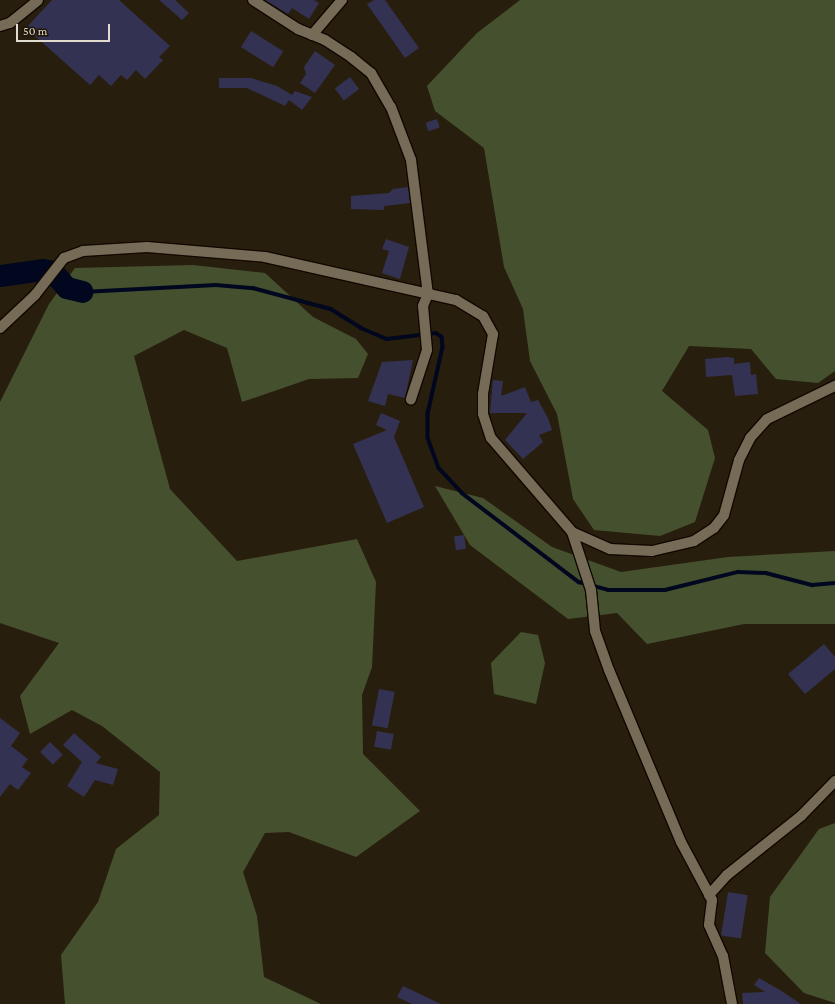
<!DOCTYPE html>
<style>
body{margin:0}
#map{position:relative;width:835px;height:1004px;overflow:hidden;background:#281e0d;font-family:"Crimson Pro",serif}
div>[style]{position:absolute}
[style*='--x']{left:calc(var(--x)*1px);top:calc(var(--y)*1px);width:calc(var(--w)*1px);rotate:calc(var(--a)*1deg)}
.forest>*{inset:0;background:#45512e}
.stream>*{height:3.5px;margin:-1.75px;padding:0 1.75px;transform-origin:1.75px;border-radius:1.75px;background:#00071f}
.river>*{height:22px;margin:-11px;padding:0 11px;transform-origin:11px;border-radius:11px;background:#00071f}
.building>*{inset:0;background:#343252;transform-origin:0 0}
.roads{filter:drop-shadow(1px 0 #110800) drop-shadow(-1px 0 #110800) drop-shadow(0 1px #110800) drop-shadow(0 -1px #110800)}
.minor>*{height:10px;margin:-5px;padding:0 5px;transform-origin:5px;border-radius:5px;background:#766b57}
span{translate:-50% -50%;white-space:nowrap;text-align:center;line-height:1.15;-webkit-text-stroke:4px #1e1504;paint-order:stroke}
.scale{position:absolute;left:16px;top:24px;width:94px;height:18px;box-sizing:border-box;border:2px solid #e2dbd0;border-top:0;padding-left:5px;font-size:12px;line-height:14px;white-space:nowrap;color:#e2dbd0;-webkit-text-stroke:3px #1e1504;paint-order:stroke}
</style>
<div id="map">
<div class="forest">
<i style="clip-path:polygon(520px 0,835px 0,835px 371px,818px 383px,776px 379px,751px 349px,689px 346px,662px 391px,708px 430px,715px 458px,695px 522px,660px 536px,594px 530px,573px 499px,557px 414px,530px 361px,523px 309px,504px 267px,484px 148px,435px 111px,427px 86px,477px 33px)"></i>
<i style="clip-path:polygon(193px 265px,265px 273px,313px 317px,356px 339px,368px 354px,358px 378px,309px 379px,242px 402px,227px 348px,184px 330px,134px 356px,170px 489px,237px 561px,357px 539px,376px 582px,372px 667px,362px 695px,363px 754px,420px 811px,356px 857px,289px 832px,265px 833px,243px 872px,257px 916px,264px 977px,321px 1004px,65px 1004px,61px 955px,98px 902px,116px 849px,159px 815px,160px 772px,102px 726px,72px 710px,30px 734px,20px 696px,59px 643px,0 623px,0 402px,49px 304px,75px 268px)"></i>
<i style="clip-path:polygon(435px 486px,483px 498px,552px 547px,621px 572px,728px 557px,835px 551px,835px 624px,744px 624px,647px 644px,617px 613px,568px 619px,470px 545px)"></i>
<i style="clip-path:polygon(521px 632px,538px 635px,545px 663px,536px 704px,494px 694px,491px 663px)"></i>
<i style="clip-path:polygon(835px 823px,835px 1003px,804px 993px,765px 953px,770px 897px,819px 829px)"></i>
</div>
<div class="stream">
<i style="--x:83;--y:292;--w:133;--a:-3"></i>
<i style="--x:216;--y:285;--w:37;--a:5"></i>
<i style="--x:253;--y:288;--w:81;--a:15.1"></i>
<i style="--x:331;--y:309;--w:36;--a:32"></i>
<i style="--x:361;--y:328;--w:28;--a:23"></i>
<i style="--x:387;--y:339;--w:49;--a:-7"></i>
<i style="--x:436;--y:333;--w:7;--a:34"></i>
<i style="--x:442;--y:337;--w:10;--a:84"></i>
<i style="--x:443;--y:347;--w:69;--a:102.6"></i>
<i style="--x:428;--y:414;--w:24;--a:90"></i>
<i style="--x:428;--y:438;--w:32;--a:70"></i>
<i style="--x:439;--y:468;--w:34;--a:47"></i>
<i style="--x:462;--y:493;--w:147;--a:37.3"></i>
<i style="--x:579;--y:582;--w:30;--a:15"></i>
<i style="--x:608;--y:590;--w:57;--a:0"></i>
<i style="--x:665;--y:590;--w:75;--a:-13.9"></i>
<i style="--x:738;--y:572;--w:28;--a:2"></i>
<i style="--x:766;--y:573;--w:48;--a:14.6"></i>
<i style="--x:812;--y:585;--w:23;--a:-5"></i>
</div>
<div class="river">
<i style="--x:0;--y:276;--w:43;--a:-7.9"></i>
<i style="--x:43;--y:270;--w:10;--a:11"></i>
<i style="--x:53;--y:272;--w:21;--a:49"></i>
<i style="--x:67;--y:288;--w:16;--a:14"></i>
</div>
<div class="building">
<i style="clip-path:polygon(52px 0,119px 0,170px 46px,159px 57px,163px 60px,145px 79px,136px 70px,127px 80px,121px 75px,111px 86px,99px 75px,90px 85px,26px 28px)"></i>
<i style="clip-path:polygon(159px 0,175px 0,189px 13px,182px 20px)"></i>
<i style="clip-path:polygon(265px 0,314px 0,319px 3px,309px 19px,292px 8px,288px 14px)"></i>
<i style="clip-path:polygon(374px 0,385px 0,419px 48px,405px 58px,367px 4px)"></i>
<i style="left:251px;top:31px;width:38px;height:19px;rotate:32deg"></i>
<i style="clip-path:polygon(315px 51px,335px 65px,315px 93px,300px 83px,306px 74px,304px 67px)"></i>
<i style="left:350px;top:77px;width:15px;height:19px;rotate:53deg"></i>
<i style="clip-path:polygon(219px 78px,251px 78px,277px 86px,292px 95px,290px 98px,295px 91px,312px 97px,302px 110px,289px 100px,285px 106px,247px 88px,219px 88px)"></i>
<i style="left:437px;top:119px;width:9px;height:12px;rotate:72deg"></i>
<i style="clip-path:polygon(408px 187px,410px 203px,384px 206px,384px 210px,351px 209px,351px 196px,389px 193px,393px 189px)"></i>
<i style="clip-path:polygon(386px 239px,409px 247px,400px 279px,382px 273px,389px 251px,382px 249px)"></i>
<i style="clip-path:polygon(727px 357px,734px 358px,734px 364px,750px 362px,751px 375px,756px 374px,758px 394px,735px 396px,732px 375px,706px 377px,705px 359px)"></i>
<i style="clip-path:polygon(413px 360px,405px 398px,388px 394px,385px 406px,368px 401px,382px 362px)"></i>
<i style="clip-path:polygon(493px 380px,503px 381px,501px 396px,525px 387px,531px 402px,538px 400px,548px 418px,552px 430px,539px 435px,543px 442px,523px 459px,505px 440px,527px 413px,490px 413px)"></i>
<i style="clip-path:polygon(381px 413px,400px 421px,394px 437px,424px 507px,387px 523px,353px 444px,387px 430px,376px 425px)"></i>
<i style="left:464px;top:535px;width:14px;height:10px;rotate:82deg"></i>
<i style="clip-path:polygon(824px 644px,835px 657px,835px 669px,805px 694px,788px 674px)"></i>
<i style="left:379px;top:689px;width:16px;height:37px;rotate:11deg"></i>
<i style="clip-path:polygon(0 718px,20px 733px,11px 746px,28px 759px,22px 767px,31px 773px,18px 790px,10px 784px,0 797px)"></i>
<i style="left:377px;top:731px;width:17px;height:16px;rotate:10deg"></i>
<i style="clip-path:polygon(74px 733px,101px 757px,96px 763px,118px 769px,113px 785px,95px 780px,84px 797px,67px 786px,82px 762px,63px 745px)"></i>
<i style="left:50px;top:742px;width:18px;height:14px;rotate:45deg"></i>
<i style="left:728px;top:892px;width:20px;height:44px;rotate:9deg"></i>
<i style="clip-path:polygon(759px 978px,780px 990px,801px 1004px,743px 1004px,742px 993px,765px 992px,754px 985px)"></i>
<i style="clip-path:polygon(403px 986px,441px 1004px,412px 1004px,397px 997px)"></i>
</div>
<div class="roads">
<div class="minor">
<i style="--x:253;--y:0;--w:54;--a:32.8"></i>
<i style="--x:298;--y:29;--w:29;--a:22"></i>
<i style="--x:325;--y:40;--w:31;--a:33"></i>
<i style="--x:351;--y:57;--w:26;--a:39"></i>
<i style="--x:371;--y:73;--w:39;--a:60"></i>
<i style="--x:391;--y:107;--w:57;--a:69.3"></i>
<i style="--x:411;--y:160;--w:135;--a:82.8"></i>
<i style="--x:428;--y:294;--w:13;--a:113"></i>
<i style="--x:423;--y:306;--w:44;--a:84.8"></i>
<i style="--x:427;--y:350;--w:52;--a:108.1"></i>
<i style="--x:0;--y:26;--w:10;--a:-17"></i>
<i style="--x:10;--y:23;--w:36;--a:-39"></i>
<i style="--x:312;--y:35;--w:46;--a:-49.4"></i>
<i style="--x:0;--y:328;--w:48;--a:-43.3"></i>
<i style="--x:35;--y:295;--w:47;--a:-51.9"></i>
<i style="--x:64;--y:258;--w:20;--a:-20"></i>
<i style="--x:83;--y:251;--w:64;--a:-3.6"></i>
<i style="--x:147;--y:247;--w:118;--a:4.8"></i>
<i style="--x:265;--y:257;--w:196;--a:12.7"></i>
<i style="--x:456;--y:300;--w:31;--a:31"></i>
<i style="--x:483;--y:316;--w:21;--a:61"></i>
<i style="--x:493;--y:334;--w:61;--a:99.5"></i>
<i style="--x:483;--y:394;--w:20;--a:90"></i>
<i style="--x:483;--y:414;--w:25;--a:72"></i>
<i style="--x:491;--y:438;--w:124;--a:49.2"></i>
<i style="--x:572;--y:532;--w:61;--a:71.9"></i>
<i style="--x:591;--y:590;--w:41;--a:84.4"></i>
<i style="--x:595;--y:631;--w:41;--a:70.3"></i>
<i style="--x:609;--y:670;--w:186;--a:67.3"></i>
<i style="--x:681;--y:842;--w:66;--a:61.9"></i>
<i style="--x:712;--y:900;--w:25;--a:97"></i>
<i style="--x:709;--y:925;--w:34;--a:66"></i>
<i style="--x:723;--y:956;--w:49;--a:79.4"></i>
<i style="--x:572;--y:532;--w:42;--a:24.1"></i>
<i style="--x:610;--y:549;--w:42;--a:2.7"></i>
<i style="--x:652;--y:551;--w:43;--a:-13.4"></i>
<i style="--x:694;--y:541;--w:24;--a:-33"></i>
<i style="--x:714;--y:528;--w:16;--a:-52"></i>
<i style="--x:724;--y:515;--w:57;--a:-74.7"></i>
<i style="--x:739;--y:460;--w:25;--a:-63"></i>
<i style="--x:750;--y:438;--w:25;--a:-48"></i>
<i style="--x:767;--y:419;--w:76;--a:-25.9"></i>
<i style="--x:709;--y:895;--w:27;--a:-48"></i>
<i style="--x:727;--y:875;--w:95;--a:-38.6"></i>
<i style="--x:801;--y:816;--w:49;--a:-45.8"></i>
</div>
</div>
<div class="scale">50 m</div>
</div>
